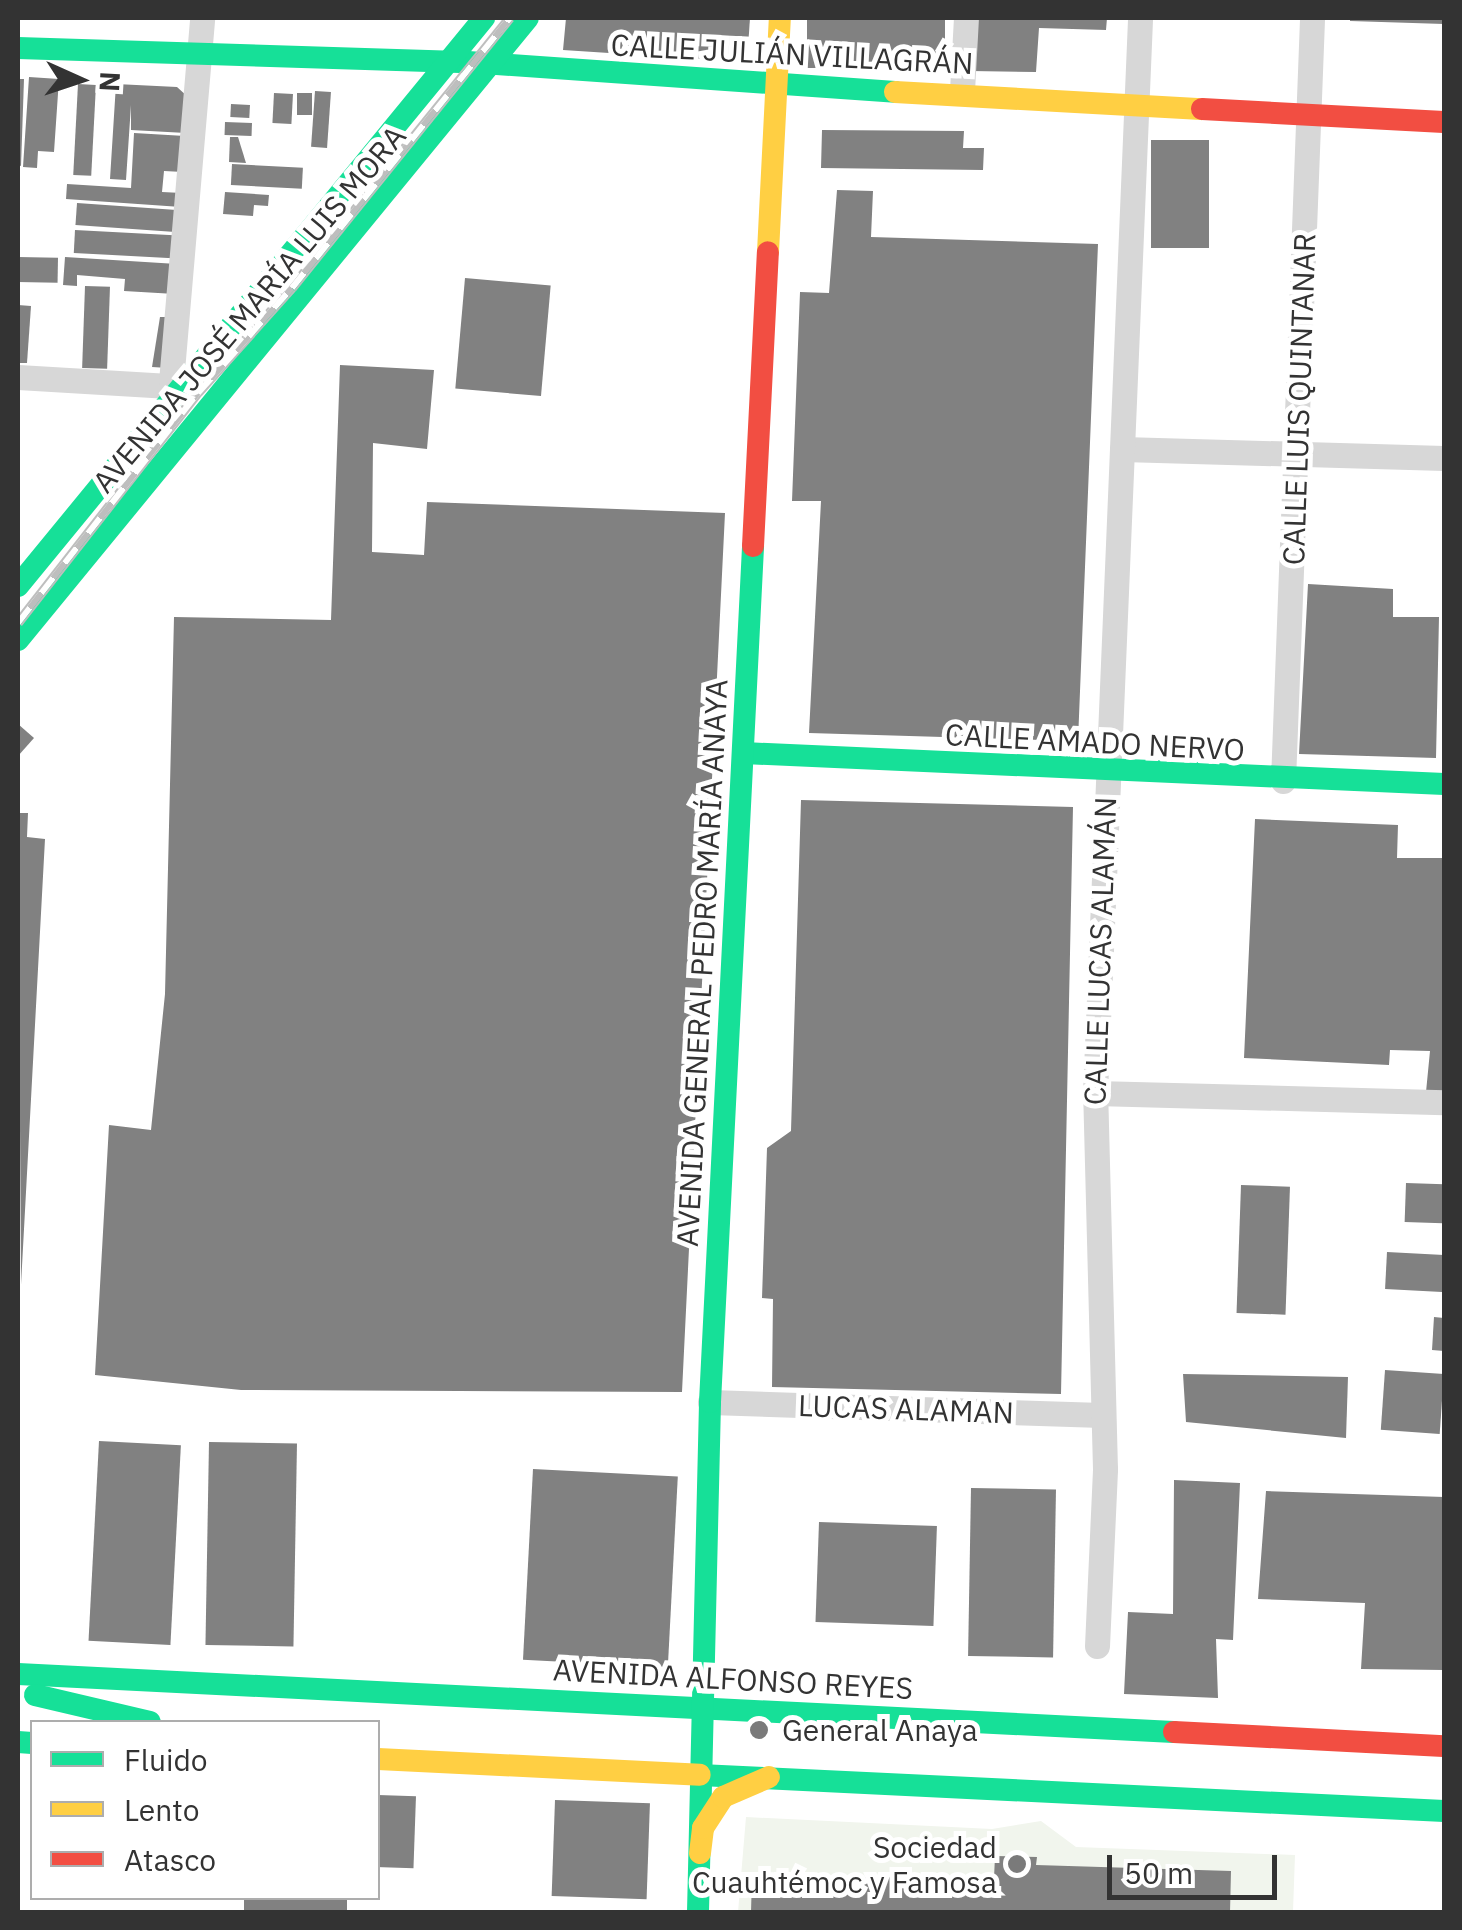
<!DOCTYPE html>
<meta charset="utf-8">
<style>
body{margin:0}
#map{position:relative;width:1462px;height:1930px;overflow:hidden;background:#fff;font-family:"IBM Plex Sans",sans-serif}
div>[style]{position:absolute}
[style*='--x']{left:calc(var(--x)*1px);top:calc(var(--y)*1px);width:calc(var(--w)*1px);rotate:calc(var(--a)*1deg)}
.green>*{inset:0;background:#f1f5ed}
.building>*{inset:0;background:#818181;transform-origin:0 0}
.street>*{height:25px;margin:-12.5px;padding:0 12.5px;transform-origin:12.5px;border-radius:12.5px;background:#d7d7d7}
.fast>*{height:22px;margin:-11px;padding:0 11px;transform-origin:11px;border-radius:11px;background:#16e098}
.slow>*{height:22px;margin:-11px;padding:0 11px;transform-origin:11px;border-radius:11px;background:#ffcf43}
.jam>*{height:22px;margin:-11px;padding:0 11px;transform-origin:11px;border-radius:11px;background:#f24e42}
.rail>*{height:10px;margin-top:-5px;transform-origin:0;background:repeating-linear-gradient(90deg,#fff 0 19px,#bebebe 0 38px);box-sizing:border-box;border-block:2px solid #bebebe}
.dots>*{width:28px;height:28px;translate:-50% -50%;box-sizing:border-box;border:5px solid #fff;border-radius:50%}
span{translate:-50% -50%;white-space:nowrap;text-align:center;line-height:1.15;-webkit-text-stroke:10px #fff;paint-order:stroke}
.street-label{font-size:30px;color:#333}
.poi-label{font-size:30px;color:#333}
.left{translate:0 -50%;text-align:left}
.right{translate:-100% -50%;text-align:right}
.frame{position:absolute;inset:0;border:20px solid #333;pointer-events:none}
.legend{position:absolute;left:30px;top:1720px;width:350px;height:180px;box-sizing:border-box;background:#fff;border:2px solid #adadad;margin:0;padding:12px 18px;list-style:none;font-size:30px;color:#333}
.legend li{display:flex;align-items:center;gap:20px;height:50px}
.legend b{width:50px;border:2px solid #adadad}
.north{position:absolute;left:30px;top:30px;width:100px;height:100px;-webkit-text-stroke:8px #fff;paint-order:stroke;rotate:93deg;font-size:28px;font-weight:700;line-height:40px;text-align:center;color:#333}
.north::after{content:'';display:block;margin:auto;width:35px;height:45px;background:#333;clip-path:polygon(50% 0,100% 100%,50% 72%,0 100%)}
.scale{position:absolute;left:1107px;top:1855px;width:170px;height:45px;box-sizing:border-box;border:5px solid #333;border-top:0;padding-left:12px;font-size:30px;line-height:35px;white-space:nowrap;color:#333;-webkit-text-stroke:8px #fff;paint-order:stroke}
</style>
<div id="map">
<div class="green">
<i style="clip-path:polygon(746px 1817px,992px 1829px,1041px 1821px,1076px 1847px,1295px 1855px,1293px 1912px,738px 1912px)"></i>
</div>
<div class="building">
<i style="clip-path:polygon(566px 18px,750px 18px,747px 62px,563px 50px)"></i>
<i style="left:807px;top:18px;width:138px;height:50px"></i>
<i style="clip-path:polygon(973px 18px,1107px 18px,1106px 30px,1039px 28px,1036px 72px,971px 71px)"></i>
<i style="clip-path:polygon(1350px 18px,1444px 18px,1444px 24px,1350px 21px)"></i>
<i style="clip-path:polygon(29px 77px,59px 79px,54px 152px,38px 151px,37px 168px,23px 167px)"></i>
<i style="clip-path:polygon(18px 79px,24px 79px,21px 166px,18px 165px)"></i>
<i style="left:78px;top:84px;width:18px;height:91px;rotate:3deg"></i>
<i style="clip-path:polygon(116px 84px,177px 87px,188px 97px,186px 133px,131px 130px,131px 105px,126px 180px,110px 179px)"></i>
<i style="left:315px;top:91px;width:16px;height:56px;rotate:4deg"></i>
<i style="left:274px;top:93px;width:19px;height:30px;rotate:3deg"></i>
<i style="left:297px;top:93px;width:15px;height:22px"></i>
<i style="left:231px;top:104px;width:19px;height:13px;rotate:3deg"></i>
<i style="left:225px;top:122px;width:27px;height:13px;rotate:2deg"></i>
<i style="clip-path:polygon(822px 130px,964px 131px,963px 148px,984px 148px,983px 170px,821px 168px)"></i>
<i style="clip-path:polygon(134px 133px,185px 136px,183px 172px,164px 171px,162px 192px,182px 193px,181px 207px,66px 199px,67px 184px,131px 188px)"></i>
<i style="clip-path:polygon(230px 137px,238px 137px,246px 163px,229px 162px)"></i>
<i style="left:1151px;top:140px;width:58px;height:108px"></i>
<i style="left:232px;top:164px;width:71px;height:21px;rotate:3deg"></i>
<i style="clip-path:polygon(837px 190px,873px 191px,871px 237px,1098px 244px,1078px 741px,809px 733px,821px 501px,792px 501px,800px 292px,829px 293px)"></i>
<i style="clip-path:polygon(225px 192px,269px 195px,268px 206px,254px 205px,253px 216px,223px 214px)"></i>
<i style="left:77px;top:203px;width:100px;height:22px;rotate:4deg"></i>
<i style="left:75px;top:230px;width:99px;height:23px;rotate:3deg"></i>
<i style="left:18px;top:257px;width:40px;height:25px;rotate:1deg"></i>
<i style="clip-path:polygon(65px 257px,177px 264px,175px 294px,124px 291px,125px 279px,77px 275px,77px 286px,63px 285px)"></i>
<i style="left:465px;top:278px;width:86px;height:111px;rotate:5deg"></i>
<i style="left:85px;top:286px;width:25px;height:82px;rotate:2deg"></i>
<i style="clip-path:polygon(18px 305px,31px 306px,27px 363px,18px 363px)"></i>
<i style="clip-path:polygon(160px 317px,169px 317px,168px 368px,152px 367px)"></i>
<i style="clip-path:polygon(340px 365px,434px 370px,427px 449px,373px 443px,372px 552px,424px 555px,427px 502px,725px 513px,682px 1392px,241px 1390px,95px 1375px,109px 1125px,151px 1130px,165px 994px,174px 617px,331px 620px)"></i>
<i style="clip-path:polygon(1308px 584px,1393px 589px,1393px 617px,1439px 617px,1436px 758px,1299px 754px)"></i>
<i style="clip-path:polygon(18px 724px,34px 738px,18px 756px)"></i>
<i style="clip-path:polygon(801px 800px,1073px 807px,1061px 1394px,772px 1387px,773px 1299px,762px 1298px,767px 1148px,791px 1131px)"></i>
<i style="clip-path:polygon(18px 813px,28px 813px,27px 837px,45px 839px,21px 1285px)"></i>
<i style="clip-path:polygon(1255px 819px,1398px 825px,1397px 858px,1444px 858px,1444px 1093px,1426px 1092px,1430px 1051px,1390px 1050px,1389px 1065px,1244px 1058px)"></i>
<i style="left:1406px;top:1183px;width:38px;height:39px;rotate:2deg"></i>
<i style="left:1241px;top:1185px;width:49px;height:128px;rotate:2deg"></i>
<i style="left:1387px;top:1252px;width:57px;height:37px;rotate:3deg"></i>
<i style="clip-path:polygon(1434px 1317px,1444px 1318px,1444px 1351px,1432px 1350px)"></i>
<i style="left:1385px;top:1370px;width:59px;height:60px;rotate:4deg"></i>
<i style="clip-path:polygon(1183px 1374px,1348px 1377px,1346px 1438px,1186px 1422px)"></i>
<i style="left:99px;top:1441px;width:82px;height:200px;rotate:3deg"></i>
<i style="left:209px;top:1442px;width:88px;height:203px;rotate:1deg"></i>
<i style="left:533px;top:1469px;width:145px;height:191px;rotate:3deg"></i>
<i style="clip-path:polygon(1174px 1480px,1240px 1483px,1233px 1640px,1216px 1639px,1218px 1698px,1124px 1694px,1128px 1612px,1173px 1614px)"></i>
<i style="left:971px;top:1488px;width:85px;height:168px;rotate:1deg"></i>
<i style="clip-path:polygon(1266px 1491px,1444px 1497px,1444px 1670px,1361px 1669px,1365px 1603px,1258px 1599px)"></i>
<i style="left:819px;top:1522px;width:118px;height:100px;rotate:2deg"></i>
<i style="left:378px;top:1795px;width:38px;height:72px;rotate:2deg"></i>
<i style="left:555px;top:1800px;width:95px;height:96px;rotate:2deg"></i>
<i style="clip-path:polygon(995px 1856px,1037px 1857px,1036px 1865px,1231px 1871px,1230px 1912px,751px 1912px,752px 1876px,994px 1878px)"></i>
<i style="left:244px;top:1898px;width:103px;height:14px"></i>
</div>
<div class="street">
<i style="--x:962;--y:91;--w:73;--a:-86.9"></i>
<i style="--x:18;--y:377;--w:168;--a:3.4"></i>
<i style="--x:171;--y:382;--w:365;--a:-85.1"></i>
<i style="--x:1122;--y:449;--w:322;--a:1.6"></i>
<i style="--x:1283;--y:781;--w:764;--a:-87.82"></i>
<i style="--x:1095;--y:1093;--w:349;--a:1.5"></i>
<i style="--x:710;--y:1402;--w:392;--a:1.9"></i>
<i style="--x:1097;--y:1646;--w:177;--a:-87.4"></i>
<i style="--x:1105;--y:1469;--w:376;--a:-91.5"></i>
<i style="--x:1095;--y:1093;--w:1076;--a:-87.6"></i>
</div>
<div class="fast">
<i style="--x:18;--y:48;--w:450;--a:1.8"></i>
<i style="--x:468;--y:62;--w:428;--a:4"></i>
<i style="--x:18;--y:586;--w:735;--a:-50.63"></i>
<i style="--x:18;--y:640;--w:804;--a:-50.65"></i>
<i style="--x:744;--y:753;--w:701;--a:2.54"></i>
<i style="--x:18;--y:1674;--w:1157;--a:2.87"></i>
<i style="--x:35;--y:1695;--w:118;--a:13.2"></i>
<i style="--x:18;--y:1742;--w:14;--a:4"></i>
<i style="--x:700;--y:1775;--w:745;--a:2.77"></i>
<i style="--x:698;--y:1912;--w:510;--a:-88.65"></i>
<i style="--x:710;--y:1402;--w:857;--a:-87.12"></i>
</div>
<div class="slow">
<i style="--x:895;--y:92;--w:307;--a:3.2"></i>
<i style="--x:768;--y:252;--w:234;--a:-87.1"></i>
<i style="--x:378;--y:1759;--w:322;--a:2.8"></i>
<i style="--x:700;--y:1853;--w:25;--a:-83"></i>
<i style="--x:703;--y:1828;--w:37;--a:-57"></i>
<i style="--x:723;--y:1797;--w:50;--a:-23.5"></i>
</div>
<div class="jam">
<i style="--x:1202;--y:109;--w:242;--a:3.1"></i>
<i style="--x:753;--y:546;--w:294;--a:-87.1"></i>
<i style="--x:1174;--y:1732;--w:270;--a:3"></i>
</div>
<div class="rail">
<i style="--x:18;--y:623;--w:292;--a:-52"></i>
<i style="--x:198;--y:393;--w:141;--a:-48.2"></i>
<i style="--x:292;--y:288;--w:347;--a:-51.1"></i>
</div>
<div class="dots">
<i style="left:759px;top:1730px;background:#7a7a7a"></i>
<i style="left:1017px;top:1864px;background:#7a7a7a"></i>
</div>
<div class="street-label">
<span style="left:792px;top:54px;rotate:3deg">CALLE JULIÁN VILLAGRÁN</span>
<span style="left:249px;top:309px;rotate:-50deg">AVENIDA JOSÉ MARÍA LUIS MORA</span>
<span style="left:1299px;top:399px;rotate:-88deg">CALLE LUIS QUINTANAR</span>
<span style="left:1095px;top:742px;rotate:3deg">CALLE AMADO NERVO</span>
<span style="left:1100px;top:951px;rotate:-88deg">CALLE LUCAS ALAMÁN</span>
<span style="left:702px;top:963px;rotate:-87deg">AVENIDA GENERAL PEDRO MARÍA ANAYA</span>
<span style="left:906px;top:1409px;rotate:2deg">LUCAS ALAMAN</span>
<span style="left:733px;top:1679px;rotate:3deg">AVENIDA ALFONSO REYES</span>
</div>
<div class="poi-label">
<span class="left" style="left:782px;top:1730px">General Anaya</span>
<span class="right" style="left:997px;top:1864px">Sociedad<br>Cuauhtémoc y Famosa</span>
</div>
<div class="frame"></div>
<ul class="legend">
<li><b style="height:12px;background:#16e098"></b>Fluido</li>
<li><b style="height:12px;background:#ffcf43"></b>Lento</li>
<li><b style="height:12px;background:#f24e42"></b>Atasco</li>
</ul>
<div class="north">N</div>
<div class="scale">50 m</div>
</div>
